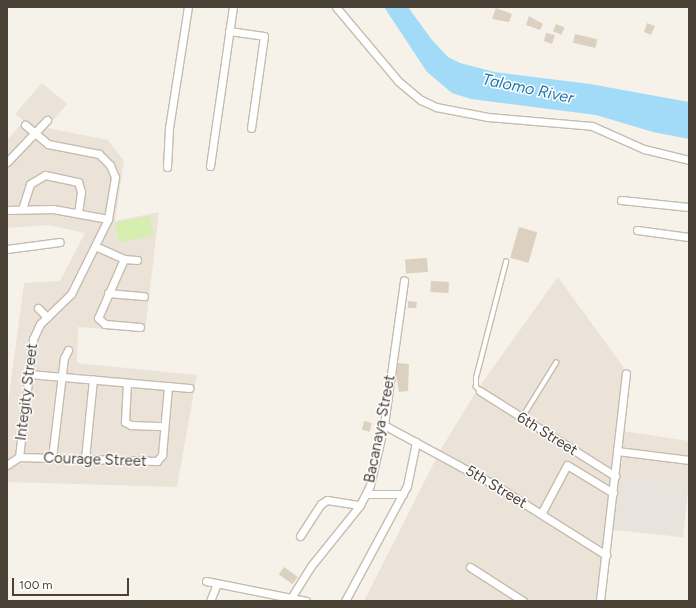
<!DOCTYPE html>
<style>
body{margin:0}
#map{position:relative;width:696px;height:608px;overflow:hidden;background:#f6f2ea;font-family:Figtree,sans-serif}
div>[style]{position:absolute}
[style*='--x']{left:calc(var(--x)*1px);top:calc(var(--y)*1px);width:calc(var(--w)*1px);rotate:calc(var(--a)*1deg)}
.residential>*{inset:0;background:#ebe3d8}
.industrial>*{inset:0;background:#e9e3de;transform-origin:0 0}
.green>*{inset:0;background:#d6eeaf;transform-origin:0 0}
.water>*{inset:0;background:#a2dbf8}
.building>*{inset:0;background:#dcd0c1;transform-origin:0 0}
.roads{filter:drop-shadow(1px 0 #c6bcae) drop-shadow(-1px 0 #c6bcae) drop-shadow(0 1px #c6bcae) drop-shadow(0 -1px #c6bcae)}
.service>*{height:3.5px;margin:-1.75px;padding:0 1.75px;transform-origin:1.75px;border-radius:1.75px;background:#fff}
.minor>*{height:7px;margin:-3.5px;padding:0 3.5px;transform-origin:3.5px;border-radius:3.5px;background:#fff}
span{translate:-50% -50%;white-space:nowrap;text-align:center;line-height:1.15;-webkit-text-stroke:3px #fff;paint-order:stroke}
.street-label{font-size:15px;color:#4b4237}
.water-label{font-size:16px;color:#217aa9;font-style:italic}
.frame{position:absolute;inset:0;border:8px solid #4b4237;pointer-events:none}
.scale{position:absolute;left:12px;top:578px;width:117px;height:18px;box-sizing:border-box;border:2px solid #4b4237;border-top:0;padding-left:5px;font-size:12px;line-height:14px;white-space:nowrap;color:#4b4237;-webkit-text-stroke:3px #fff;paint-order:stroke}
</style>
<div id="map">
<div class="residential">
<i style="clip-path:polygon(42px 83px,67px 104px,47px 128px,108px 140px,124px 161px,115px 221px,159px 212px,145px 332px,78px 327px,77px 363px,197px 375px,177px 487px,7px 482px,7px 411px,24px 283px,60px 281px,85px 233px,48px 225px,7px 228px,7px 140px,24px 121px,15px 114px)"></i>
<i style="clip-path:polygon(558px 277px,629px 375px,623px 431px,689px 441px,689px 485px,617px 477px,604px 601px,364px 601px,441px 449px,477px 390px)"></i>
</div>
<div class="industrial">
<i style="left:617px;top:477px;width:72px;height:53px;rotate:6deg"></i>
</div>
<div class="green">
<i style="left:150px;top:216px;width:20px;height:36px;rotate:79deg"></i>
</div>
<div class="water">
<i style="clip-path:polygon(384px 7px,408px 7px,432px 40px,448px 57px,460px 63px,495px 72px,590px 84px,689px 102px,689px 139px,653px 132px,596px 115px,471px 99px,452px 93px,427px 72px)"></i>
</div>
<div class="building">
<i style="clip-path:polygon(496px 8px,512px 14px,509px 22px,492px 19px)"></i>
<i style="clip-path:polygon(529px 16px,543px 24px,540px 30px,526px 25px)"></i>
<i style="clip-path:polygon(647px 23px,655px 26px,651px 35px,644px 32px)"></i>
<i style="left:556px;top:24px;width:9px;height:8px;rotate:21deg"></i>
<i style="clip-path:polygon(546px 33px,555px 35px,552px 44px,544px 41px)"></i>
<i style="left:575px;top:34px;width:23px;height:9px;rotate:13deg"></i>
<i style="left:519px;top:227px;width:19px;height:32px;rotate:16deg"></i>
<i style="left:427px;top:258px;width:14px;height:22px;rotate:86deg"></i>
<i style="left:431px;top:281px;width:18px;height:11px;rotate:3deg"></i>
<i style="clip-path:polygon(408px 301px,417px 302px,416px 308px,408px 308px)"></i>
<i style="clip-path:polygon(398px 363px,409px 364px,408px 391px,399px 392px,396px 375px)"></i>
<i style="left:364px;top:421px;width:8px;height:9px;rotate:14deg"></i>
<i style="left:284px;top:567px;width:17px;height:9px;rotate:36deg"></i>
</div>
<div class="roads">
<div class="service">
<i style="--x:480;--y:391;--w:6;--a:-135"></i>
<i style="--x:476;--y:387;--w:9;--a:-90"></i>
<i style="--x:476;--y:378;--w:120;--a:-75.5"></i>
<i style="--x:522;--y:418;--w:65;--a:-58.3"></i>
</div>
<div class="minor">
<i style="--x:336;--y:7;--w:97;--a:50"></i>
<i style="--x:398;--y:81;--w:30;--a:40"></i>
<i style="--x:421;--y:100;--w:17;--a:25"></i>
<i style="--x:436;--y:107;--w:53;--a:10.9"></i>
<i style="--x:488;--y:117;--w:104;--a:4.9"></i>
<i style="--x:592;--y:126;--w:57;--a:23.9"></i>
<i style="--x:644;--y:149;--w:46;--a:13.7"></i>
<i style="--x:229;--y:31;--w:35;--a:8"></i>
<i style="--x:264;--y:36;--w:93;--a:98"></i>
<i style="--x:7;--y:162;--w:58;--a:-46.4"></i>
<i style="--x:210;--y:166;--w:161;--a:-81.8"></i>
<i style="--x:167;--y:167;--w:39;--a:-87"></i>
<i style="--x:169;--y:128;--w:122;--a:-81.1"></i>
<i style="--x:621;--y:200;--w:68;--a:5.9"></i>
<i style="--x:22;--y:209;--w:26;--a:-72"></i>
<i style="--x:30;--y:184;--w:17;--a:-31"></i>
<i style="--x:45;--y:175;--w:34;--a:12"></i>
<i style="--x:78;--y:182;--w:10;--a:73"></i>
<i style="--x:81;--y:192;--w:21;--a:98"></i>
<i style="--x:7;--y:210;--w:46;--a:-1.2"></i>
<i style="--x:53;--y:209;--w:56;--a:10.3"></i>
<i style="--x:637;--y:230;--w:52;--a:7.7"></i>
<i style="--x:95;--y:246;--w:32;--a:24"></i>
<i style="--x:124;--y:259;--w:13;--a:4"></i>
<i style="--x:7;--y:249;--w:53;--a:-7.5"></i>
<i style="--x:124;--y:259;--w:64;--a:113.8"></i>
<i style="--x:98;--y:318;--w:9;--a:41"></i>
<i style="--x:105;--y:324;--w:35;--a:5"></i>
<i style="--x:108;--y:293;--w:36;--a:5"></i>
<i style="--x:38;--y:308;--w:13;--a:45"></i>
<i style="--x:29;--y:374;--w:161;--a:5"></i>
<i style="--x:127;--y:383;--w:39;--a:93"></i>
<i style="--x:125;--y:422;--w:7;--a:27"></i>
<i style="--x:131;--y:425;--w:33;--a:2"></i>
<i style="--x:480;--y:391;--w:160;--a:32.2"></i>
<i style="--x:384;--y:425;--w:130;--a:28.5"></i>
<i style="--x:498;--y:487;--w:128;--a:32.2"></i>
<i style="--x:617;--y:451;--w:73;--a:7.1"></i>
<i style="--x:19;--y:457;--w:119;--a:-83.2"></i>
<i style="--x:33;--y:339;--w:17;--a:-65"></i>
<i style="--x:40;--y:324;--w:43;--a:-44.1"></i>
<i style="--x:71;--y:294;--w:84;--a:-63.7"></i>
<i style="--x:108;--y:219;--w:43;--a:-80.5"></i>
<i style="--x:115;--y:177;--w:13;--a:-113"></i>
<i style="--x:110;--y:165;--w:16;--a:-135"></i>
<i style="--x:99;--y:154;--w:52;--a:-168.9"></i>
<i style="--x:48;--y:144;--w:30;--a:-140"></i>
<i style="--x:52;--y:458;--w:101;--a:-83.2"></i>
<i style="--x:64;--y:358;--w:9;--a:-63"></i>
<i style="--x:85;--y:459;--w:80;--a:-84.3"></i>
<i style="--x:7;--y:465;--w:14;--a:-34"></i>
<i style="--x:19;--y:457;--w:138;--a:1.7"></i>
<i style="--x:157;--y:461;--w:8;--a:-50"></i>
<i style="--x:162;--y:455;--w:69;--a:-85"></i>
<i style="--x:366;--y:494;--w:37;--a:0"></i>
<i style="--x:541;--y:514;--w:55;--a:-62"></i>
<i style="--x:567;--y:465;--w:54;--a:31.3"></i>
<i style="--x:300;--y:536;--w:38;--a:-57"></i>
<i style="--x:321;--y:504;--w:7;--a:-34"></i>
<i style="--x:327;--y:500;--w:33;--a:9"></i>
<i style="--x:470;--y:567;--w:63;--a:32.7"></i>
<i style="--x:206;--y:581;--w:102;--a:11.3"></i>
<i style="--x:210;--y:601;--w:18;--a:-68"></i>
<i style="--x:289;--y:601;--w:41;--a:-57.8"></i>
<i style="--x:311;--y:566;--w:78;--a:-51.2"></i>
<i style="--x:360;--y:505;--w:22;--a:-63"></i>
<i style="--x:370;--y:485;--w:62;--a:-76.9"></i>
<i style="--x:384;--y:425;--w:146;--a:-82.1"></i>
<i style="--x:345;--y:601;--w:131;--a:-61.7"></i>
<i style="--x:407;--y:486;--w:45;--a:-78.4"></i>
<i style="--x:600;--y:601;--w:229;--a:-83.5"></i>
</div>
</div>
<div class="street-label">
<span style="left:27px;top:392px;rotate:-83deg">Integity Street</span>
<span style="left:380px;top:429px;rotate:-79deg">Bacanaya Street</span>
<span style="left:547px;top:434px;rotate:32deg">6th Street</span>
<span style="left:95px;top:460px;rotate:2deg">Courage Street</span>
<span style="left:496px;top:487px;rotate:31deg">5th Street</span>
</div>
<div class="water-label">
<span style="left:528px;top:89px;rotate:12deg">Talomo River</span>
</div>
<div class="frame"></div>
<div class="scale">100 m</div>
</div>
